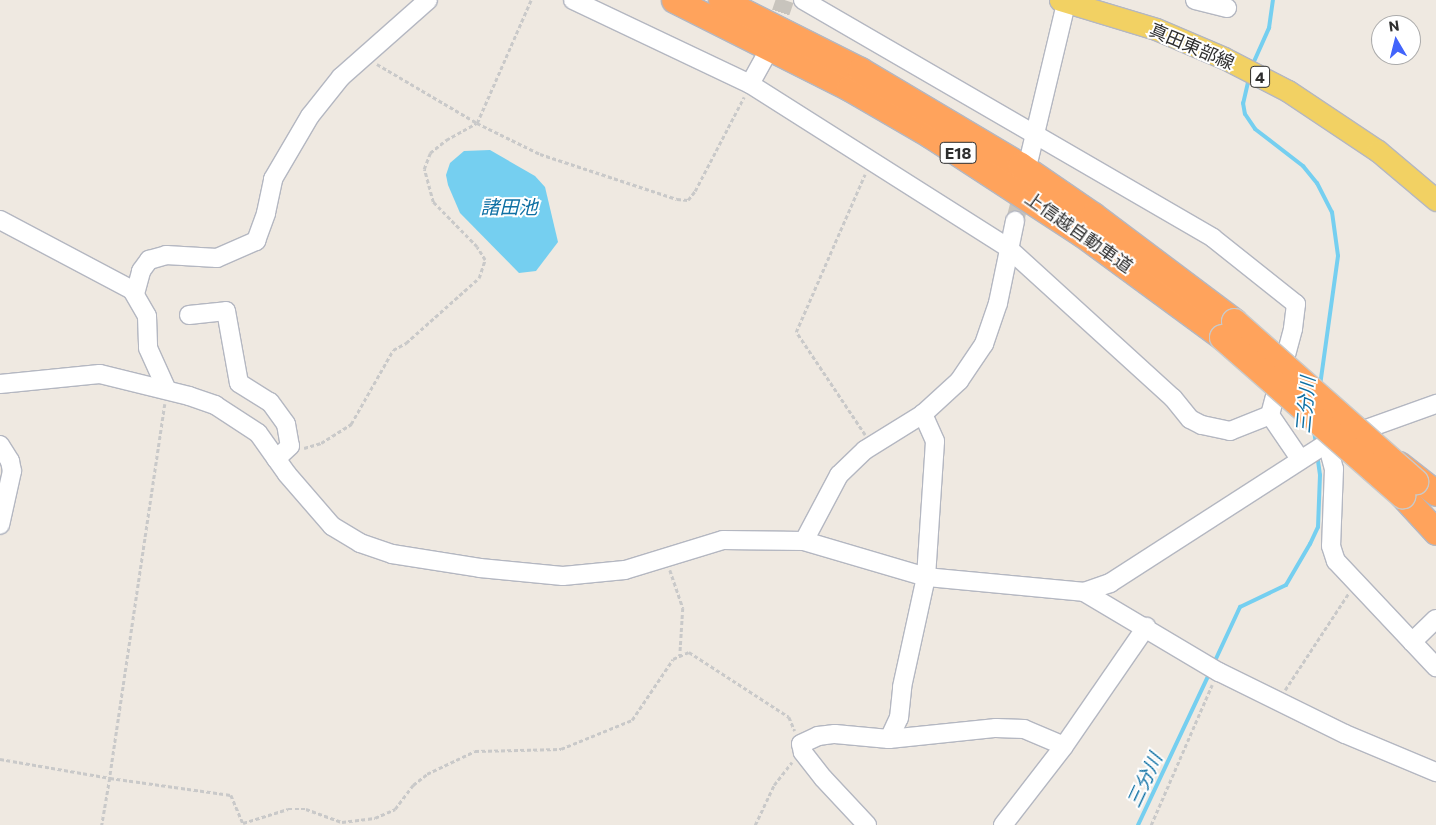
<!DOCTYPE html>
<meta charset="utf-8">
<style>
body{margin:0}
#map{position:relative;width:1436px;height:825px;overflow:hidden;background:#efe9e1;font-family:Commissioner,"Noto Sans JP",sans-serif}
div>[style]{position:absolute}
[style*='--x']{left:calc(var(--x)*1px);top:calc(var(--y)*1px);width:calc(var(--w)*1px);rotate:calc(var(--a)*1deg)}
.water>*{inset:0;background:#75cff0}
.stream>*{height:4px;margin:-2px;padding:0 2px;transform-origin:2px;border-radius:2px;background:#75cff0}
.minor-tunnel>*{height:18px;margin-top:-9px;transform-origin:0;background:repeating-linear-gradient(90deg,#c8c4bd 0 18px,transparent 0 27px)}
.path>*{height:2.5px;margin-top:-1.25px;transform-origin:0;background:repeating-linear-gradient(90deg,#c9c9c9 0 4px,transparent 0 6.5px)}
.roads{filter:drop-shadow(1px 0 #b4b7c1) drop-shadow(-1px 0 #b4b7c1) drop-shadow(0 1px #b4b7c1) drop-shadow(0 -1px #b4b7c1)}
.minor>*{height:18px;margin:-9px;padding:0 9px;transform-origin:9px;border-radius:9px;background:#fff}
.major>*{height:21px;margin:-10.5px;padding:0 10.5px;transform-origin:10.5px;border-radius:10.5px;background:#f2d163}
.highway>*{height:25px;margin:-12.5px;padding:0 12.5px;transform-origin:12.5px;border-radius:12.5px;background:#ffa35c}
.bridges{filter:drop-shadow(1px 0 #c9c9c9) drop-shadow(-1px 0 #c9c9c9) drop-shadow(0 1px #c9c9c9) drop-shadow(0 -1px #c9c9c9)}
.highway-bridge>*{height:25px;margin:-12.5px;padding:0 12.5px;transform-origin:12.5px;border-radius:12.5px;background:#ffa35c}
span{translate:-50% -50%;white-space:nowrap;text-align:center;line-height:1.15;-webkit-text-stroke:4px #fff;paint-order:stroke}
.shield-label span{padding:1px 4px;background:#fff;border:1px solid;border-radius:4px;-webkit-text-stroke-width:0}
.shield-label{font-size:16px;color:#2e2e2e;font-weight:700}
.street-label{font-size:18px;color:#2e2e2e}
.water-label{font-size:19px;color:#0d6fa3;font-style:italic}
.north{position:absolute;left:1371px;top:15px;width:50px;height:50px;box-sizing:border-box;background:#fff;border:1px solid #ababab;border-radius:50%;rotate:352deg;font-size:14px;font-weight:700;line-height:20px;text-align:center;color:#2e2e2e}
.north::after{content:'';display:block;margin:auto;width:18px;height:22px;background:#4264fb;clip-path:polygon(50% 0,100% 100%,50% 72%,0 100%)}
</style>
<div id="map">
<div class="water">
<i style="clip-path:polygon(490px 150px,535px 176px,545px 187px,558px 242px,536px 271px,519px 273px,460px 213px,448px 185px,446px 175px,450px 163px,464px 151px)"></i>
</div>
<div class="stream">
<i style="--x:1252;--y:66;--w:42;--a:-65.9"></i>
<i style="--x:1269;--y:28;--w:28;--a:-82"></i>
<i style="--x:1249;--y:78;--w:26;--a:103"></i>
<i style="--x:1243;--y:103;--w:11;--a:80"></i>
<i style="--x:1245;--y:114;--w:18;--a:56"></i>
<i style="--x:1255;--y:129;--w:61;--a:37.6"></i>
<i style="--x:1303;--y:166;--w:22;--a:51"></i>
<i style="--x:1317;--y:183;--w:33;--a:63"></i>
<i style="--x:1332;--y:212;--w:44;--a:82.2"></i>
<i style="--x:1338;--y:256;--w:130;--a:97.9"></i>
<i style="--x:1314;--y:429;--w:16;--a:83"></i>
<i style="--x:1214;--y:663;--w:62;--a:-65.1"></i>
<i style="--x:1240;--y:607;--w:51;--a:-25.6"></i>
<i style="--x:1286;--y:585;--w:48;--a:-59.7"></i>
<i style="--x:1310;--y:544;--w:19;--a:-65"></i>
<i style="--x:1318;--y:527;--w:52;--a:-87.8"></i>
<i style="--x:1320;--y:475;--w:21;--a:-98"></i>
<i style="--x:1138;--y:825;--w:169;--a:-64.8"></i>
</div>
<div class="minor-tunnel">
<i style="--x:772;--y:38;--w:40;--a:-71.1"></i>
<i style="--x:1015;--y:221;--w:38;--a:-76"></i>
</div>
<div class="path">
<i style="--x:377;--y:64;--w:116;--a:30.5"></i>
<i style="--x:477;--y:123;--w:70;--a:26.2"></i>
<i style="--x:540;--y:154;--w:144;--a:18.2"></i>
<i style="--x:677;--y:199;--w:11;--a:5"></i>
<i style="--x:688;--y:200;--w:11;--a:-52"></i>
<i style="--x:695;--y:191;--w:106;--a:-62.5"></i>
<i style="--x:165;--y:404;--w:378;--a:98.4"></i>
<i style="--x:110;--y:778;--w:122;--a:8"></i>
<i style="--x:231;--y:795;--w:33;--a:67"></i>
<i style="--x:865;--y:435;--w:124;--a:-123.8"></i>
<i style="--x:796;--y:332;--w:172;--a:-66.4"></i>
<i style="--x:304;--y:448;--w:18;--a:-16"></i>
<i style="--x:321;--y:443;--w:36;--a:-32"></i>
<i style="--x:351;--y:424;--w:85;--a:-60.4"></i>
<i style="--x:393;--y:350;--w:15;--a:-28"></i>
<i style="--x:406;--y:343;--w:98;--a:-41.7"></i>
<i style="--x:479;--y:278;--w:19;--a:-72"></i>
<i style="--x:485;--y:260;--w:15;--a:-122"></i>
<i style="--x:477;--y:247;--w:63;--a:-134.4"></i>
<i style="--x:433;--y:202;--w:34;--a:-105"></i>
<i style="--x:424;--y:169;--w:17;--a:-69"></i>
<i style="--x:430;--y:153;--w:21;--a:-39"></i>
<i style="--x:446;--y:140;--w:35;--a:-29"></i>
<i style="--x:477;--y:123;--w:134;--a:-66.3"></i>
<i style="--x:670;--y:570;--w:40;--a:71.1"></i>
<i style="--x:683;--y:608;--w:48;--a:93.6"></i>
<i style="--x:1285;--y:690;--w:115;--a:-56.7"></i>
<i style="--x:0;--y:759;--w:112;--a:9.8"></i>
<i style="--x:110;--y:778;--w:48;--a:99.7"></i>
<i style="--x:243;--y:823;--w:47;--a:-17.3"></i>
<i style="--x:288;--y:809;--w:18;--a:0"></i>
<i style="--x:306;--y:809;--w:38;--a:20"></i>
<i style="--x:342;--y:822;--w:33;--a:-7"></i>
<i style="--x:375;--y:818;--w:22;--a:-24"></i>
<i style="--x:395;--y:809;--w:30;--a:-53"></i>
<i style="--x:413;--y:785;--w:18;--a:-38"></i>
<i style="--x:427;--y:774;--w:53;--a:-25.6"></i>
<i style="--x:475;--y:751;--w:86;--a:-1.3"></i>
<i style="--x:561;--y:749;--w:77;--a:-22.2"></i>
<i style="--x:632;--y:720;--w:73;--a:-56.1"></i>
<i style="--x:673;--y:659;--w:17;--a:-24"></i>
<i style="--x:689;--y:652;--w:119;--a:33"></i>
<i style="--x:789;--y:717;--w:15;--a:67"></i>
<i style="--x:755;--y:825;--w:44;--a:-64.6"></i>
<i style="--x:774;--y:785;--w:29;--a:-52"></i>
<i style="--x:1151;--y:825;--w:153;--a:-66.5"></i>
</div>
<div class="roads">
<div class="minor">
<i style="--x:573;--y:0;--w:196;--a:25.4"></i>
<i style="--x:750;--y:84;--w:306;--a:32.4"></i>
<i style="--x:1008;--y:248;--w:223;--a:42.3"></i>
<i style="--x:1173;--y:398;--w:27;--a:51"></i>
<i style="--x:1190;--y:419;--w:13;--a:27"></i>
<i style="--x:1202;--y:425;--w:29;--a:12"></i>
<i style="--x:1230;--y:431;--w:43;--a:-21.8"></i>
<i style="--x:803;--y:0;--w:474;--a:30.1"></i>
<i style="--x:1213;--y:238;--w:106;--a:38.5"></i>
<i style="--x:1296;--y:304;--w:25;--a:97"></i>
<i style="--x:1293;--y:329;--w:89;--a:105"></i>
<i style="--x:1195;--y:0;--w:33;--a:14"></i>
<i style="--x:750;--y:84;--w:29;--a:-61"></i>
<i style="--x:1029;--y:159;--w:163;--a:-76.6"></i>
<i style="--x:0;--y:220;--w:149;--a:27.9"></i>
<i style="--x:132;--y:290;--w:30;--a:60"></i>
<i style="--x:147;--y:316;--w:32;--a:88"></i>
<i style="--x:148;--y:348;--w:46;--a:65.7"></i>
<i style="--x:135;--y:294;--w:24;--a:-75"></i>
<i style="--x:141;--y:271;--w:14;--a:-54"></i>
<i style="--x:149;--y:260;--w:18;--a:-16"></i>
<i style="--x:166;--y:255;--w:51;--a:3.4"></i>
<i style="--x:217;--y:258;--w:43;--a:-23.6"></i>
<i style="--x:256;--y:241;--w:30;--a:-70"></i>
<i style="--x:266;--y:213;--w:35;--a:-78"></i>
<i style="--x:273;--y:179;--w:73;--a:-59.6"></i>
<i style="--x:310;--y:116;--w:50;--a:-51.5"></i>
<i style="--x:341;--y:77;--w:116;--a:-41.5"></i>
<i style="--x:189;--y:315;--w:37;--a:-6"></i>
<i style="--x:226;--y:311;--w:73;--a:79.8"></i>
<i style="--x:239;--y:383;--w:36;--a:32"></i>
<i style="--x:270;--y:402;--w:27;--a:54"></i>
<i style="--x:286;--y:424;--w:22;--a:80"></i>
<i style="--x:290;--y:446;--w:19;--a:137"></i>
<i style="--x:0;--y:384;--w:100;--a:-5.7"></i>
<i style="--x:100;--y:374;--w:92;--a:13.9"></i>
<i style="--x:189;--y:396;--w:28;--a:19"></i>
<i style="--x:215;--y:405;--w:51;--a:33.1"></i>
<i style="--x:258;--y:433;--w:50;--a:54.7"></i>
<i style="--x:287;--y:474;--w:69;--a:49.1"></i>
<i style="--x:332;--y:526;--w:33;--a:31"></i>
<i style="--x:360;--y:543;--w:34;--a:19"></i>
<i style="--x:392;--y:554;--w:89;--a:9"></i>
<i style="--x:480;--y:568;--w:83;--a:5.5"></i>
<i style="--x:563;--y:576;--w:62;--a:-5.5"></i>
<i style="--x:625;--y:570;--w:102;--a:-17"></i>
<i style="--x:723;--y:540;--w:81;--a:0.7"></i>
<i style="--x:804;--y:541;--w:127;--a:16.4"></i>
<i style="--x:926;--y:577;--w:159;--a:5.4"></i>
<i style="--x:1084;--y:592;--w:157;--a:30.7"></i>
<i style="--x:1219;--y:672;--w:140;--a:26.2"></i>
<i style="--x:1345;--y:734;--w:99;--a:22.7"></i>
<i style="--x:1270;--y:415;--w:53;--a:55.7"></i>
<i style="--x:1327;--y:443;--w:27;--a:75"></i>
<i style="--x:1334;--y:469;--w:77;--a:92.2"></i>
<i style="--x:1331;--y:546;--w:16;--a:72"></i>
<i style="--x:1336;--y:561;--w:146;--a:46.7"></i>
<i style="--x:0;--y:445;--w:19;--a:58"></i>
<i style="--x:10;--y:461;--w:10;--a:79"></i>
<i style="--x:12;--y:471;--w:55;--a:102.5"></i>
<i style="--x:804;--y:541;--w:75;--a:-62.1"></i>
<i style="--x:839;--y:475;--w:36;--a:-44"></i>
<i style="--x:865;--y:450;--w:68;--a:-31.8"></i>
<i style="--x:923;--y:414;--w:49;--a:-42.5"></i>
<i style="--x:959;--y:381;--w:45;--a:-56"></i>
<i style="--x:984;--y:344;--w:43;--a:-71.1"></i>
<i style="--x:998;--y:303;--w:84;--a:-78.3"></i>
<i style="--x:1084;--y:592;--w:28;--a:-19"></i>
<i style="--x:1110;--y:583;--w:258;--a:-32.8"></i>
<i style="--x:1327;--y:443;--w:116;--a:-19.7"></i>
<i style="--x:1412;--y:642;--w:33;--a:-44"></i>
<i style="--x:889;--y:739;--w:23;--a:-65"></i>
<i style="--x:899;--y:718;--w:31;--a:-84"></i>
<i style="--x:902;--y:687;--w:113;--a:-77.7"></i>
<i style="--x:926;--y:577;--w:136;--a:-86.2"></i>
<i style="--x:935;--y:441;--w:30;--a:-114"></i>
<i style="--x:867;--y:825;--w:64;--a:-133.1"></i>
<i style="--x:823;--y:778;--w:33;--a:-128"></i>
<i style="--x:803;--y:752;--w:8;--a:-104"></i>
<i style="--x:801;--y:744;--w:19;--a:-25"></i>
<i style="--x:818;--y:736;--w:17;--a:-7"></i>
<i style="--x:835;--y:734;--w:54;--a:5.3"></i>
<i style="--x:889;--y:739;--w:108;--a:-5.9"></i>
<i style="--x:996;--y:728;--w:28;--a:2"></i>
<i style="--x:1024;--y:729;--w:43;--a:23"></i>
<i style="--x:1003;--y:825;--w:100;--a:-52.3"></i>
<i style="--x:1064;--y:746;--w:145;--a:-55.4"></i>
</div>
<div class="major">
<i style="--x:1060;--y:0;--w:100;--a:16.8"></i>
<i style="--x:1156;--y:29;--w:74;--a:23.1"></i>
<i style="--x:1224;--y:58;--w:72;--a:27.3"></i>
<i style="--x:1288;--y:91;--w:108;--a:33.7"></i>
<i style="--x:1378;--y:151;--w:76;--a:40.2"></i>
</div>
<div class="highway">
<i style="--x:674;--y:0;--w:196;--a:26.7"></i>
<i style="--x:849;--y:88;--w:94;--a:30.1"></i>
<i style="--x:930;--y:135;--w:181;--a:33.1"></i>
<i style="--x:1082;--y:234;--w:174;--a:36.3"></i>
<i style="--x:721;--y:0;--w:156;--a:26.7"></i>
<i style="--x:860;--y:70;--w:186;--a:30.7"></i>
<i style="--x:1020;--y:165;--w:88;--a:34.4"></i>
<i style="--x:1093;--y:215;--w:176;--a:36.9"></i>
<i style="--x:1399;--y:464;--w:47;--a:38.1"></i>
<i style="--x:1402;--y:495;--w:50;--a:47.4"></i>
</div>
</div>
<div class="bridges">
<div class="highway-bridge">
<i style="--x:1234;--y:321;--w:242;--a:41.5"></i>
<i style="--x:1222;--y:337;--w:240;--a:41.3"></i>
</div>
</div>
<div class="shield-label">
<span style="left:1260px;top:77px">4</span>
<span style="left:958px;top:153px">E18</span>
</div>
<div class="street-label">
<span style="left:1192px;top:46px;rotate:23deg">真田東部線</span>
<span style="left:1079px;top:232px;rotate:35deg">上信越自動車道</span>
</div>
<div class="water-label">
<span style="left:509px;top:207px">諸田池</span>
<span style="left:1305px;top:405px;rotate:-85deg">三分川</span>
<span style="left:1144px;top:780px;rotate:-65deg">三分川</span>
</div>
<div class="north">N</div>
</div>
